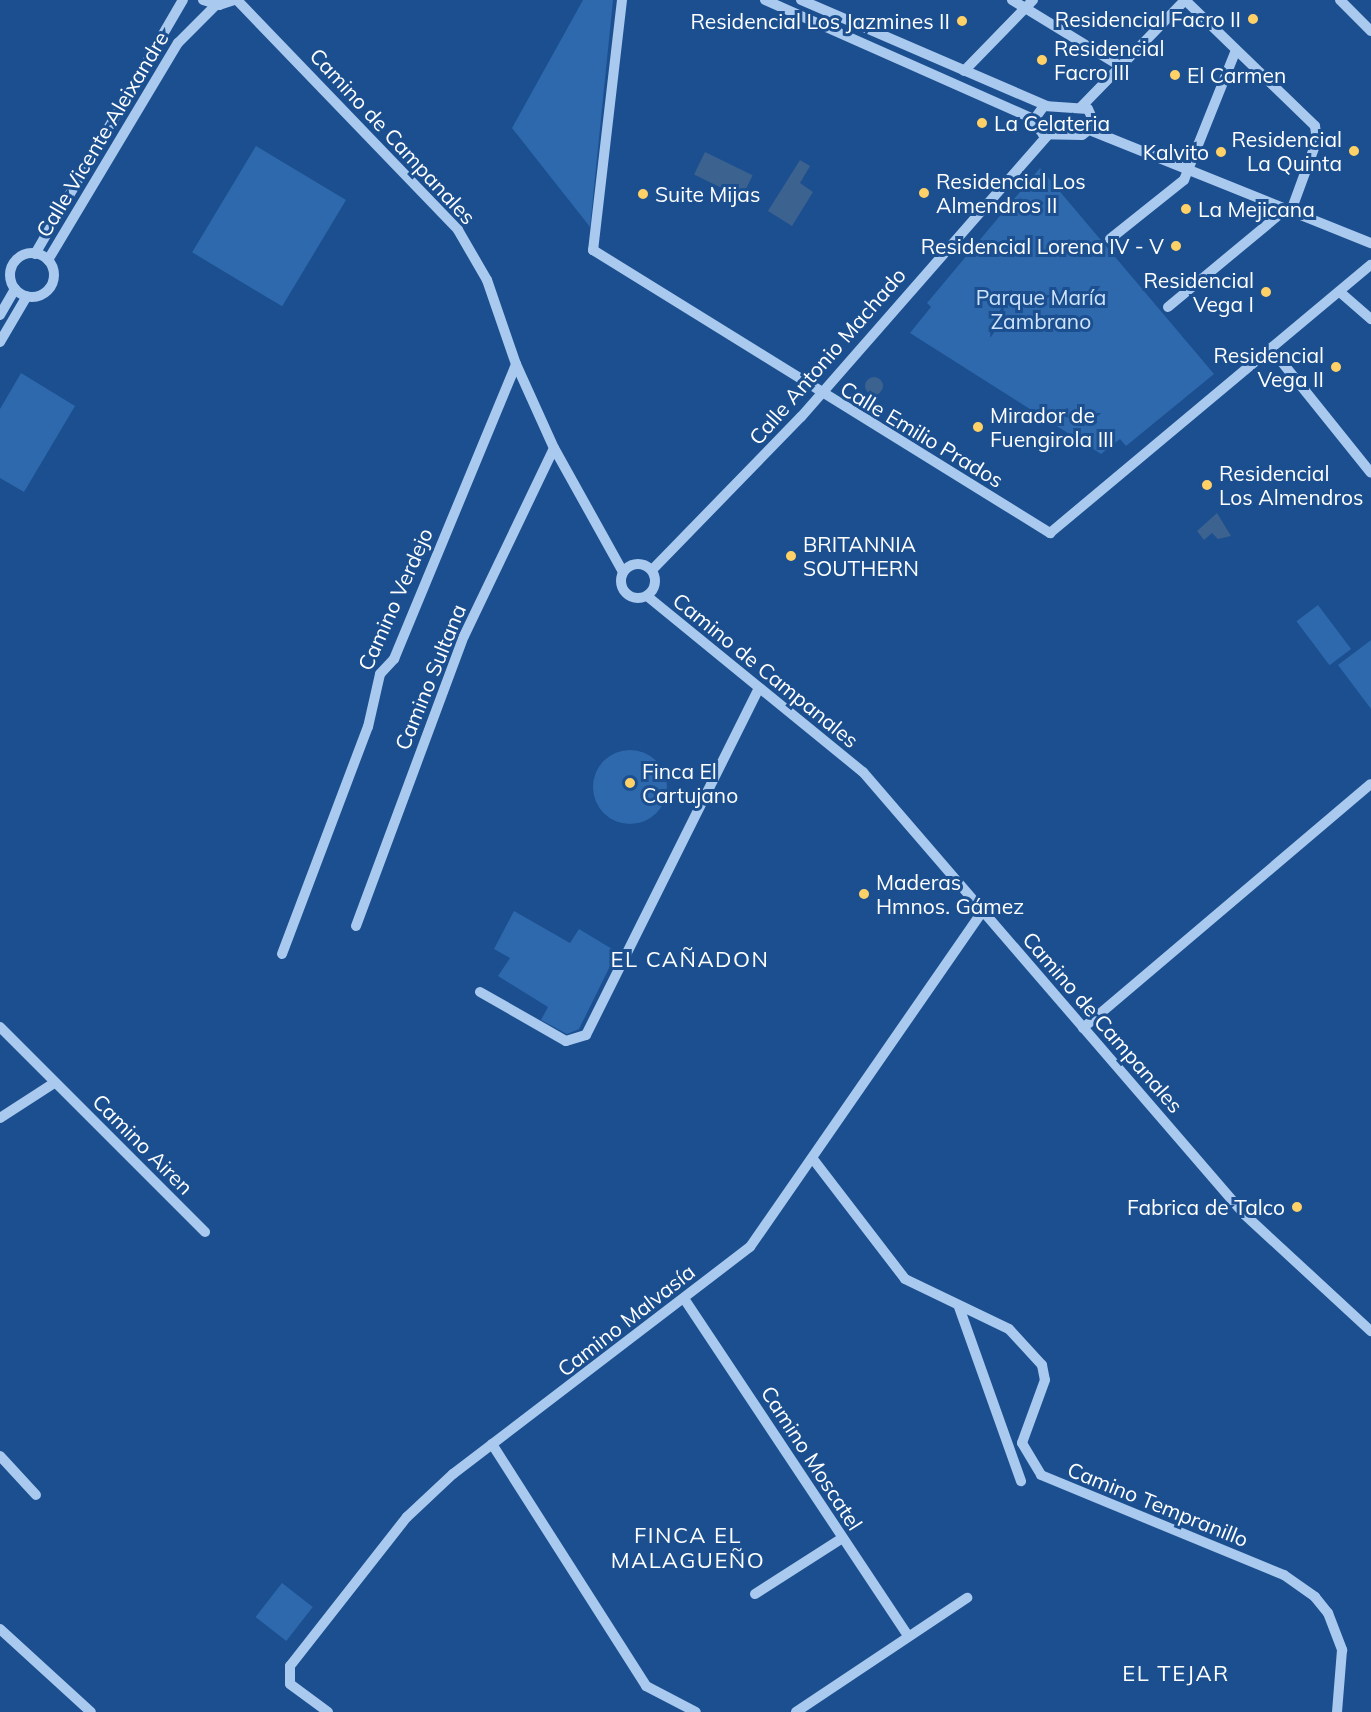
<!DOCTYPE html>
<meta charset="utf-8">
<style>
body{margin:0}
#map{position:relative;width:1371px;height:1712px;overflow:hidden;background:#1b4f8f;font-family:Mulish,sans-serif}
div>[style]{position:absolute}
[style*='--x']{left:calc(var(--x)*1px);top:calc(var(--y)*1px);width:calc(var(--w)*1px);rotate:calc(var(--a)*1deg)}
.green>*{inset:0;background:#2e69ad;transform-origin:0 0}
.round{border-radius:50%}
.water>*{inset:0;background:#3c6290;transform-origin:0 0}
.minor>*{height:10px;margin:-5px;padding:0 5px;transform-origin:5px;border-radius:5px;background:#a9c9ee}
.minor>.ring{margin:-5px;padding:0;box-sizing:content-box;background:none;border:10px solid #a9c9ee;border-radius:50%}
.dots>*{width:16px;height:16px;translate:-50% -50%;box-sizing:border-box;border:3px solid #1b4f8f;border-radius:50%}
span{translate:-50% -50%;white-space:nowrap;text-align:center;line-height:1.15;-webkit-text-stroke:6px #1b4f8f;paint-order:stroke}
.poi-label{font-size:21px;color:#fff}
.right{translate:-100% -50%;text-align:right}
.left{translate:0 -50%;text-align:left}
.street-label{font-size:21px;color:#fff}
.park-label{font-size:21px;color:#cfe3fa}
.neighbourhood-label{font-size:22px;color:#fff;letter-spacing:1.5px}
</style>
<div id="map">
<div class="green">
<i style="clip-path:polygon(583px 0,613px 0,590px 227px,512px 128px)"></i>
<i style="left:256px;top:146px;width:105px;height:124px;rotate:31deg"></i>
<i style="clip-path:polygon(1040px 168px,1214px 374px,1126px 446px,1120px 439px,1101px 454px,910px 333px,931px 307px,927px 303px)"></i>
<i style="clip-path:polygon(21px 373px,75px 406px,24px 492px,0 478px,0 409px)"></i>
<i style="left:1318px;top:605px;width:55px;height:27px;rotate:53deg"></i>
<i style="clip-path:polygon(1371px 640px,1371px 709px,1338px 665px)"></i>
<i class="round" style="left:593px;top:750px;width:74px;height:74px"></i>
<i style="clip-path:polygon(514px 911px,570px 943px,579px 929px,617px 952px,579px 1029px,567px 1034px,541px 1020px,548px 1007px,498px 976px,510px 958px,494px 949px)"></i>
<i style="left:282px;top:1583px;width:39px;height:43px;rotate:38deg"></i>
</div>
<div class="water">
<i style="left:705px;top:152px;width:53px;height:25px;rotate:26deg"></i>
<i style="clip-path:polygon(800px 160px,810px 166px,800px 183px,813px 192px,792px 226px,768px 211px)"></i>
<i class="round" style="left:865px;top:377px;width:18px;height:18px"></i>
<i style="clip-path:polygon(1217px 513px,1231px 536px,1218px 539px,1212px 533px,1204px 540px,1197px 531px)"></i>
</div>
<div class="minor">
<i style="--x:203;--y:0;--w:17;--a:17"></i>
<i style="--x:219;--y:5;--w:16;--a:-18"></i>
<i style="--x:237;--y:0;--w:319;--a:46.1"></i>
<i style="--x:458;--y:230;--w:58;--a:59.9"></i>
<i style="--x:487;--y:280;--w:89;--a:71"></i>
<i style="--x:516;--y:364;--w:92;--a:65.7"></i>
<i style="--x:554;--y:448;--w:142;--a:60.9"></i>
<i style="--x:622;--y:0;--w:252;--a:96.6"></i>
<i style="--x:593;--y:250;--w:538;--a:31.77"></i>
<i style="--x:1050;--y:533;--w:418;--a:-39.9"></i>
<i style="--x:765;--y:0;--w:293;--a:23.9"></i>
<i style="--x:801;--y:0;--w:268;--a:23.3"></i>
<i style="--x:1012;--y:0;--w:127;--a:31.4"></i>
<i style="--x:1185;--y:0;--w:181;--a:44.1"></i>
<i style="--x:1315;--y:126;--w:14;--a:82"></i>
<i style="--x:1317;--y:140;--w:76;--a:110.1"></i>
<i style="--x:1340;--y:0;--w:44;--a:45"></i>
<i style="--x:964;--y:71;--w:99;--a:-45.8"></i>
<i style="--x:1044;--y:106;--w:44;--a:3.9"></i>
<i style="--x:1088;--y:109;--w:17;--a:66"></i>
<i style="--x:1095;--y:125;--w:16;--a:142"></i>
<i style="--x:1082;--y:135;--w:39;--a:-179"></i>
<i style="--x:1043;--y:134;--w:16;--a:-128"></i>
<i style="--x:1033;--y:121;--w:19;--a:-54"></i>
<i style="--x:1081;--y:107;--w:149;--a:-45.8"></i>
<i style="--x:1092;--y:131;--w:301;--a:21.9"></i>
<i style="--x:1110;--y:239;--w:95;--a:-38.6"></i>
<i style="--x:1184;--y:180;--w:140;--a:-68.2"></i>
<i class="ring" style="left:10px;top:253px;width:34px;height:34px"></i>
<i style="--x:35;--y:254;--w:294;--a:-59.8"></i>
<i style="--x:48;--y:260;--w:253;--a:-59.1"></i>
<i style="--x:178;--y:43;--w:54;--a:-45"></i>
<i style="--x:1341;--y:293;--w:40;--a:41"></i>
<i style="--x:1168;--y:307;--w:153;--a:-39.7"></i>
<i style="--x:0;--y:315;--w:30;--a:-60"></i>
<i style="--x:0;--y:342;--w:53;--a:-59.6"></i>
<i style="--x:1273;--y:351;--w:156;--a:51.2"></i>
<i class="ring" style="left:621px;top:564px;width:24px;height:24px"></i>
<i style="--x:652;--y:570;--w:214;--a:-45.8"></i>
<i style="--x:801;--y:417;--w:376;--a:-48.8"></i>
<i style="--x:647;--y:596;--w:279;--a:39.2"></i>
<i style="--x:863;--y:772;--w:584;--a:49.24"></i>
<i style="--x:1244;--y:1214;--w:173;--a:42.7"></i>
<i style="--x:356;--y:926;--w:309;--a:-69.6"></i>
<i style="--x:464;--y:636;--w:208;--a:-64.4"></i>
<i style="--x:282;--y:954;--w:243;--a:-69.3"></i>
<i style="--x:368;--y:727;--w:54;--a:-77.2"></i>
<i style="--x:380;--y:674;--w:21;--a:-47"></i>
<i style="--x:394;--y:659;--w:319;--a:-67.5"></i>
<i style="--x:480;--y:992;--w:99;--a:29.7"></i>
<i style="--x:566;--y:1041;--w:21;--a:-17"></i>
<i style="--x:586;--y:1035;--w:388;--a:-63.5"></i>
<i style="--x:0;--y:1027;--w:290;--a:45"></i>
<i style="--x:1083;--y:1028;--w:377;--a:-40.3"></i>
<i style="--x:0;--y:1118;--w:64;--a:-32.9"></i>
<i style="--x:813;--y:1159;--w:151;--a:52.5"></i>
<i style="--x:905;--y:1279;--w:115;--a:25.7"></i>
<i style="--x:1009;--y:1329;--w:49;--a:47.5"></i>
<i style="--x:1042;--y:1365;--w:15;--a:79"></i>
<i style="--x:1045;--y:1380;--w:67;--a:110.1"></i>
<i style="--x:1022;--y:1443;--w:37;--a:59"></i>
<i style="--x:1041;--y:1475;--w:263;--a:22.4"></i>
<i style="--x:1284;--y:1575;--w:38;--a:35"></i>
<i style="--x:1315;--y:1597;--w:21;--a:51"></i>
<i style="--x:1328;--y:1613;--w:40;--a:69"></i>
<i style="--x:1342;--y:1650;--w:62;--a:94.6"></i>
<i style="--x:685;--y:1300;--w:403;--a:56.4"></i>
<i style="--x:959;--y:1307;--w:185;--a:70.4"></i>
<i style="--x:492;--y:1444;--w:287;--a:57.5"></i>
<i style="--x:646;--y:1686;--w:56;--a:27.5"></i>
<i style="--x:0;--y:1456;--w:53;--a:47.3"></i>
<i style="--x:755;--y:1594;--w:102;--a:-32.6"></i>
<i style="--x:0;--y:1629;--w:123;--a:42.4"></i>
<i style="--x:328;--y:1712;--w:47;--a:-143.6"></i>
<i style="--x:290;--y:1684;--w:18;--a:-90"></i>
<i style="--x:290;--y:1666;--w:189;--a:-51.9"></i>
<i style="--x:407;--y:1517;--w:63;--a:-43.1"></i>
<i style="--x:453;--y:1474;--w:374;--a:-37.4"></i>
<i style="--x:750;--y:1247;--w:407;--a:-55.3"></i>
<i style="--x:796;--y:1712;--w:206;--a:-33.7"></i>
</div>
<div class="dots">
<i style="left:1253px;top:19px;background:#ffd166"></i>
<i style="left:962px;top:21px;background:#ffd166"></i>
<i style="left:1042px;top:60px;background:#ffd166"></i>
<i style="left:1175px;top:75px;background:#ffd166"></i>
<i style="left:982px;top:123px;background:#ffd166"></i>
<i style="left:1354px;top:151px;background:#ffd166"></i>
<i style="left:1221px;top:152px;background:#ffd166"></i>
<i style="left:924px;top:193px;background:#ffd166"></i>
<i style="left:643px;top:194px;background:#ffd166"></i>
<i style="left:1186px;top:209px;background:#ffd166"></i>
<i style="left:1176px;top:246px;background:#ffd166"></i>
<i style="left:1266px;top:292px;background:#ffd166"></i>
<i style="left:1336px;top:367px;background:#ffd166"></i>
<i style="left:978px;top:427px;background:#ffd166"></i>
<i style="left:1207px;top:485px;background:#ffd166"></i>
<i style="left:791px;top:556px;background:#ffd166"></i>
<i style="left:630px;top:783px;background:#ffd166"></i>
<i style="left:864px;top:894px;background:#ffd166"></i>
<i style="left:1297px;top:1207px;background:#ffd166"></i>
</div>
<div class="poi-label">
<span class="right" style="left:1241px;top:19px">Residencial Facro II</span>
<span class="right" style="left:950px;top:21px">Residencial Los Jazmines II</span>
<span class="left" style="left:1054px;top:60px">Residencial<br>Facro III</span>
<span class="left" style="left:1187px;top:75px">El Carmen</span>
<span class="left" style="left:994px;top:123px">La Celateria</span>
<span class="right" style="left:1342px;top:151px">Residencial<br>La Quinta</span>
<span class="right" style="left:1209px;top:152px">Kalvito</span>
<span class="left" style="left:936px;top:193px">Residencial Los<br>Almendros II</span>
<span class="left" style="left:655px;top:194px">Suite Mijas</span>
<span class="left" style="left:1198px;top:209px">La Mejicana</span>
<span class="right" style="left:1164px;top:246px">Residencial Lorena IV - V</span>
<span class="right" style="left:1254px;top:292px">Residencial<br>Vega I</span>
<span class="right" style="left:1324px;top:367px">Residencial<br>Vega II</span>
<span class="left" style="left:990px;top:427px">Mirador de<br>Fuengirola III</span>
<span class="left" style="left:1219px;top:485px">Residencial<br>Los Almendros</span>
<span class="left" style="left:803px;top:556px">BRITANNIA<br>SOUTHERN</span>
<span class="left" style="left:642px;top:783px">Finca El<br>Cartujano</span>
<span class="left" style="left:876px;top:894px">Maderas<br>Hmnos. Gámez</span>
<span class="right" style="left:1285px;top:1207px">Fabrica de Talco</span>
</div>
<div class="street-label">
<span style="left:102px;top:134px;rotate:-59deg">Calle Vicente Aleixandre</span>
<span style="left:393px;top:136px;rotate:47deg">Camino de Campanales</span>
<span style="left:827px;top:356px;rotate:-49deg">Calle Antonio Machado</span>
<span style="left:922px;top:434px;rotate:31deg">Calle Emilio Prados</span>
<span style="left:395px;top:599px;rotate:-66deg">Camino Verdejo</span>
<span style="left:766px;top:670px;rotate:39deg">Camino de Campanales</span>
<span style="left:430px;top:677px;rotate:-68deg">Camino Sultana</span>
<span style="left:1103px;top:1022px;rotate:49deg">Camino de Campanales</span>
<span style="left:143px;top:1144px;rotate:45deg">Camino Airen</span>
<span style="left:626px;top:1320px;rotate:-38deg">Camino Malvasía</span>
<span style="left:812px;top:1458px;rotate:57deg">Camino Moscatel</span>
<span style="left:1158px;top:1504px;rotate:22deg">Camino Tempranillo</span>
</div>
<div class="park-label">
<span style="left:1041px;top:309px">Parque María<br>Zambrano</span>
</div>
<div class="neighbourhood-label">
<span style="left:690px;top:960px">EL CAÑADON</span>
<span style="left:688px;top:1548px">FINCA EL<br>MALAGUEÑO</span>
<span style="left:1176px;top:1674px">EL TEJAR</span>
</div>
</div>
